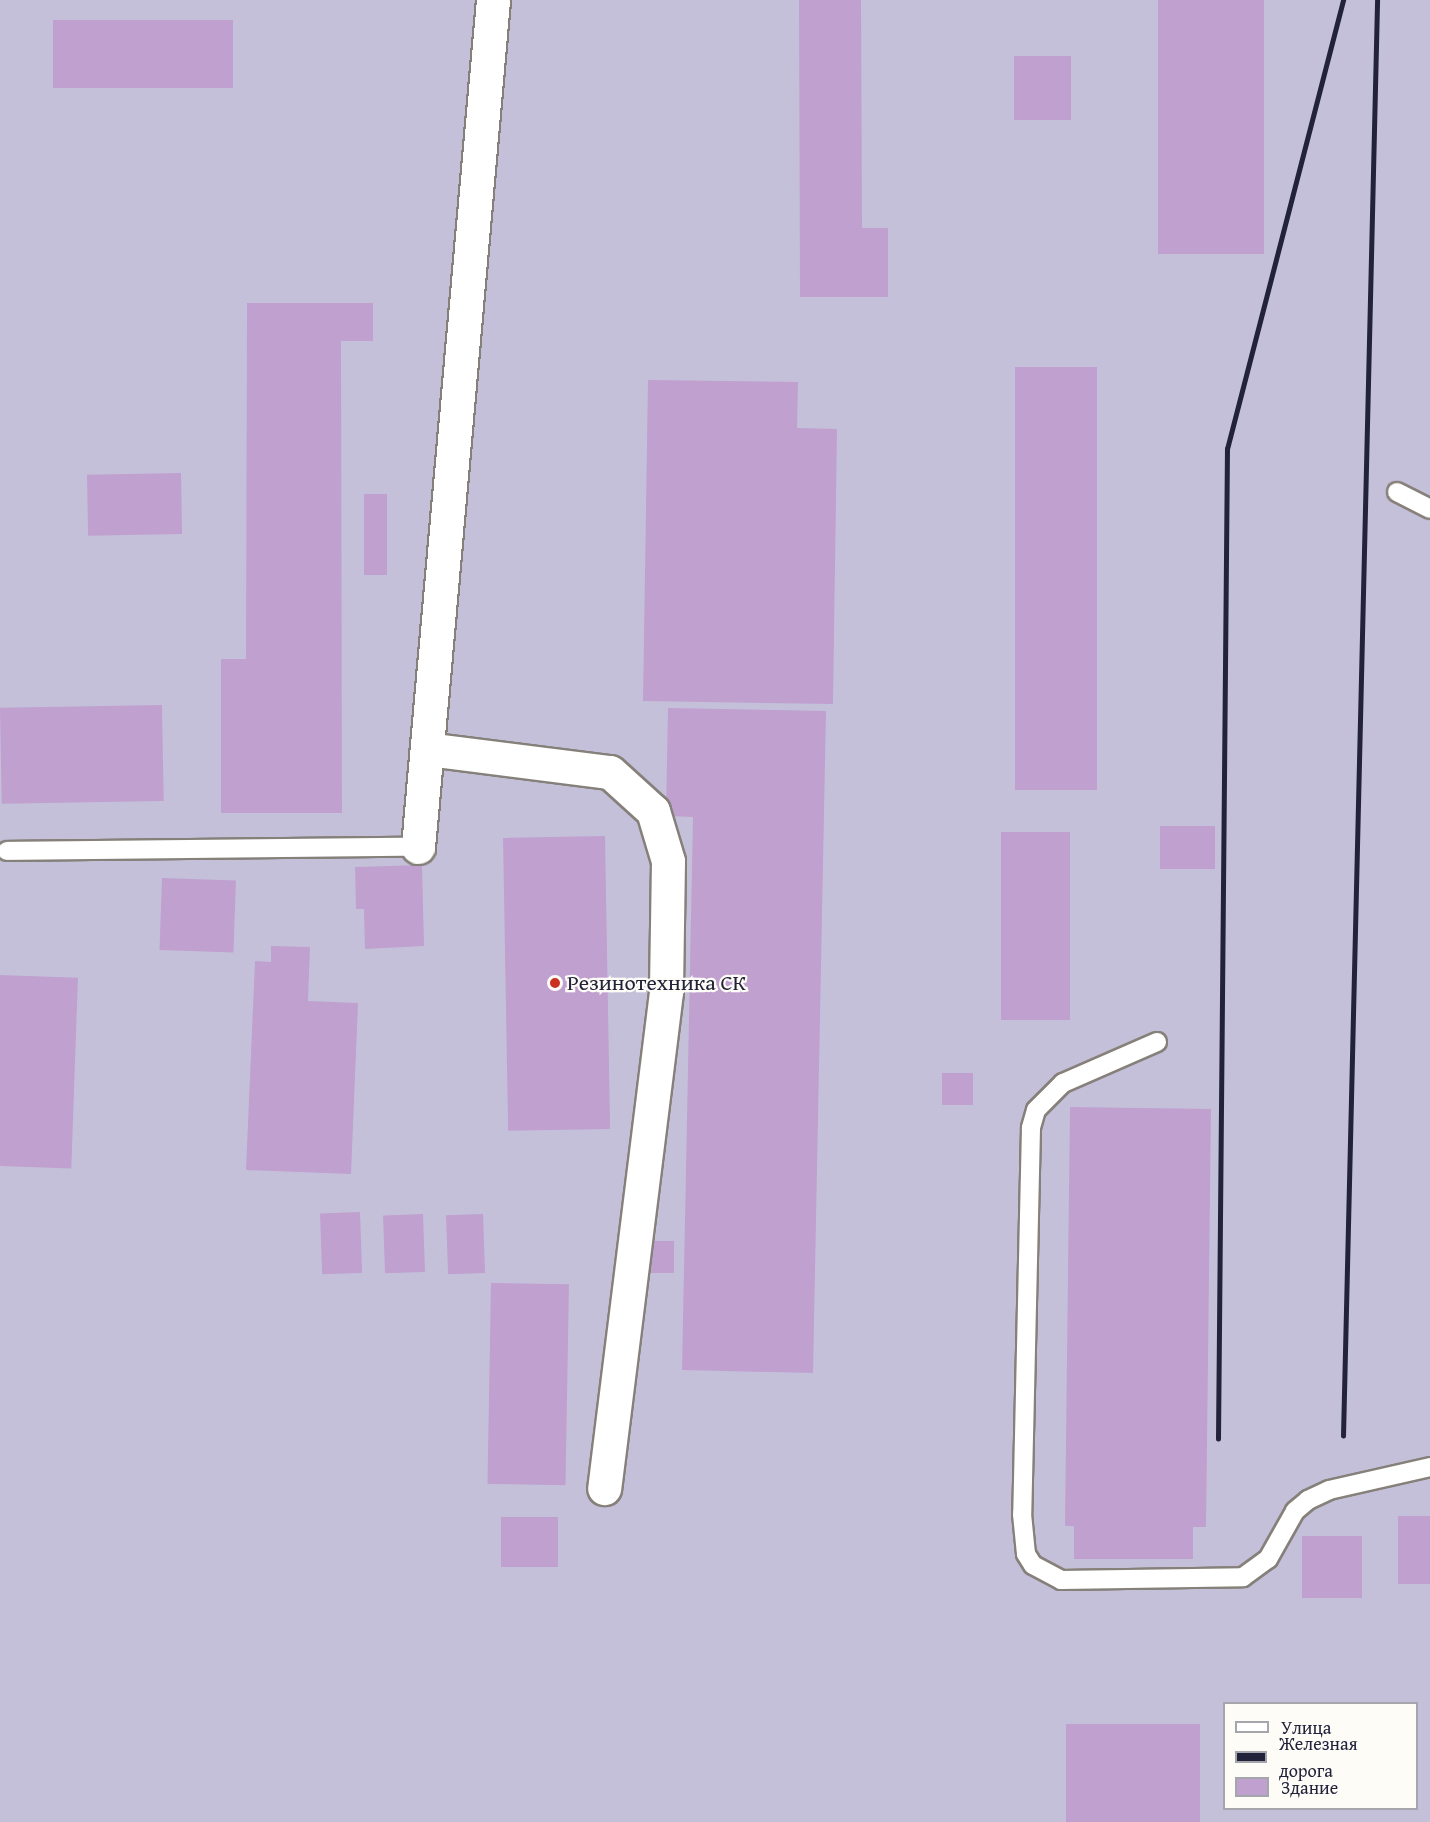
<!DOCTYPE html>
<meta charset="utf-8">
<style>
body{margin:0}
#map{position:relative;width:1430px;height:1822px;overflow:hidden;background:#e9dfba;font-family:"Gentium Book Plus",serif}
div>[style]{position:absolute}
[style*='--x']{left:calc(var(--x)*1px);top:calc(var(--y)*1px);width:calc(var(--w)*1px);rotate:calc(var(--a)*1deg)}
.industrial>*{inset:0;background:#c5c0da}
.building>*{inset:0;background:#bfa0cf;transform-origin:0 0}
.roads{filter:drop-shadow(2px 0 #86807a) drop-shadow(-2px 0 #86807a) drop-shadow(0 2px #86807a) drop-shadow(0 -2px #86807a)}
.lane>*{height:18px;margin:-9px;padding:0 9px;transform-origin:9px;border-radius:9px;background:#fff}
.street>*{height:33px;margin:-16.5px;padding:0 16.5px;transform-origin:16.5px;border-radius:16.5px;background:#fff}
.rail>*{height:4.5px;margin:-2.25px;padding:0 2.25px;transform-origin:2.25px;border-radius:2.25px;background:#22223b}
.dots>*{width:16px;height:16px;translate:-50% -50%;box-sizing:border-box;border:3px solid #fdfcf7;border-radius:50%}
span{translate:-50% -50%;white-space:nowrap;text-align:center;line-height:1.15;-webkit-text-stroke:4.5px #fdfcf7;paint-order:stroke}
.poi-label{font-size:22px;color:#22223b}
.left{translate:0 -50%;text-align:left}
.legend{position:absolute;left:1223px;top:1702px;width:195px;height:108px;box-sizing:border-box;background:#fdfcf7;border:2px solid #a5a5ac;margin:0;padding:8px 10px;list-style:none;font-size:18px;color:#22223b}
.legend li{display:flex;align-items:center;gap:12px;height:30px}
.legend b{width:30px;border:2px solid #a5a5ac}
</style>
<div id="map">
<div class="industrial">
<i style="clip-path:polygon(evenodd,0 0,1430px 0,1430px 1822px,0 1822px,0 0,1224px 1704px,1416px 1704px,1416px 1808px,1224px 1808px,1224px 1704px)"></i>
</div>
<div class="building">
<i style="clip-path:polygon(799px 0,861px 0,862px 228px,888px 228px,888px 297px,800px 297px)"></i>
<i style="left:1158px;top:0;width:106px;height:254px"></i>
<i style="left:53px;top:20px;width:180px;height:68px"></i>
<i style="left:1014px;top:56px;width:57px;height:64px"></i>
<i style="clip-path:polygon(247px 303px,373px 303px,373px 341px,341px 341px,342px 813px,221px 813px,221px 659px,246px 659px)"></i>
<i style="left:1015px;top:367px;width:82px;height:423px"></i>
<i style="clip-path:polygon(648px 380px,798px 382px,797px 428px,837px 429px,833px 704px,643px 701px)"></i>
<i style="left:181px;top:473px;width:61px;height:94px;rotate:89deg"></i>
<i style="left:364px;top:494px;width:23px;height:81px"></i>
<i style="left:162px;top:705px;width:96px;height:162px;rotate:89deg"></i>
<i style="clip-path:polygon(668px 708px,826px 711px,813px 1373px,682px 1370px,693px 817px,666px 816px)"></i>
<i style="left:1160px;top:826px;width:55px;height:43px"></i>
<i style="left:1001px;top:832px;width:69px;height:188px"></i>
<i style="left:605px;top:836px;width:293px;height:102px;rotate:89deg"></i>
<i style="clip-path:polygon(422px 865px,424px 946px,365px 949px,364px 909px,356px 909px,355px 867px)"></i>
<i style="left:162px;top:878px;width:74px;height:72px;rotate:2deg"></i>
<i style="clip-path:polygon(271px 946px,310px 947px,308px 1001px,358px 1003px,351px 1174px,246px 1170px,255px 961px,271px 962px)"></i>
<i style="left:0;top:975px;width:78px;height:191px;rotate:2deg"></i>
<i style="left:942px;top:1073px;width:31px;height:32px"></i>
<i style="clip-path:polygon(1070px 1107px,1211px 1109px,1206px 1527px,1193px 1527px,1193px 1559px,1074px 1559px,1074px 1526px,1065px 1526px)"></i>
<i style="left:360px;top:1212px;width:61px;height:40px;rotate:88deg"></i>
<i style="left:423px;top:1214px;width:58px;height:40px;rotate:88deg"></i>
<i style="left:483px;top:1214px;width:59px;height:37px;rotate:88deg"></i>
<i style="left:674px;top:1241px;width:32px;height:31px;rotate:90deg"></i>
<i style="left:491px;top:1283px;width:78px;height:201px;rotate:1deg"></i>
<i style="left:1398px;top:1516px;width:32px;height:68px"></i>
<i style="left:558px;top:1517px;width:50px;height:57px;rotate:90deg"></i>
<i style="left:1362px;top:1536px;width:62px;height:60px;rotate:90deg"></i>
<i style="left:1066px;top:1724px;width:134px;height:98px"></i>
</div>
<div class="roads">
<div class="lane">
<i style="--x:1397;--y:492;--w:37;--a:27"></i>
<i style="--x:7;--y:851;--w:411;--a:-0.6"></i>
<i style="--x:1157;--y:1042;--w:103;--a:156.4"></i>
<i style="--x:1063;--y:1083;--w:38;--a:135"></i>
<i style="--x:1036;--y:1110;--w:19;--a:106"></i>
<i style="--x:1031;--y:1128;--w:386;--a:91.3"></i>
<i style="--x:1022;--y:1514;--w:40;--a:84.3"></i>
<i style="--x:1026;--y:1554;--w:13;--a:58"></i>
<i style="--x:1033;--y:1565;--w:32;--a:28"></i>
<i style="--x:1061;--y:1580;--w:182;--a:-0.9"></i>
<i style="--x:1243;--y:1577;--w:31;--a:-36"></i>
<i style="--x:1268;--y:1559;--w:55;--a:-60.6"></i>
<i style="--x:1295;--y:1511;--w:17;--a:-40"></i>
<i style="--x:1308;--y:1500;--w:23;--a:-25"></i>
<i style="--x:1329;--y:1490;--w:104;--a:-12.8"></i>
</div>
<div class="street">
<i style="--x:427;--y:749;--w:184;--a:7.2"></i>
<i style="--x:610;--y:772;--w:58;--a:42.2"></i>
<i style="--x:653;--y:811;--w:52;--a:73.3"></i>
<i style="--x:668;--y:861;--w:131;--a:90.9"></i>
<i style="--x:666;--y:992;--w:500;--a:97.1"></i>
<i style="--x:418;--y:847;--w:850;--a:-84.94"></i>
</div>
</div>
<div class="rail">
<i style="--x:1343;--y:1436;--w:1436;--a:-88.64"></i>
<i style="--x:1218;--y:1439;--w:990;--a:-89.48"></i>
<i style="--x:1227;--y:449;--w:464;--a:-75.5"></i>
</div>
<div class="dots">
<i style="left:555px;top:983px;background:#c8321e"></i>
</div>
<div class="poi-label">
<span class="left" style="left:567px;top:983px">Резинотехника СК</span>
</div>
<ul class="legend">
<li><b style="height:8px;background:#fff"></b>Улица</li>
<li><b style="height:8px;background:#22223b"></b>Железная дорога</li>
<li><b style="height:16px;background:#bfa0cf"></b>Здание</li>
</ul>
</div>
